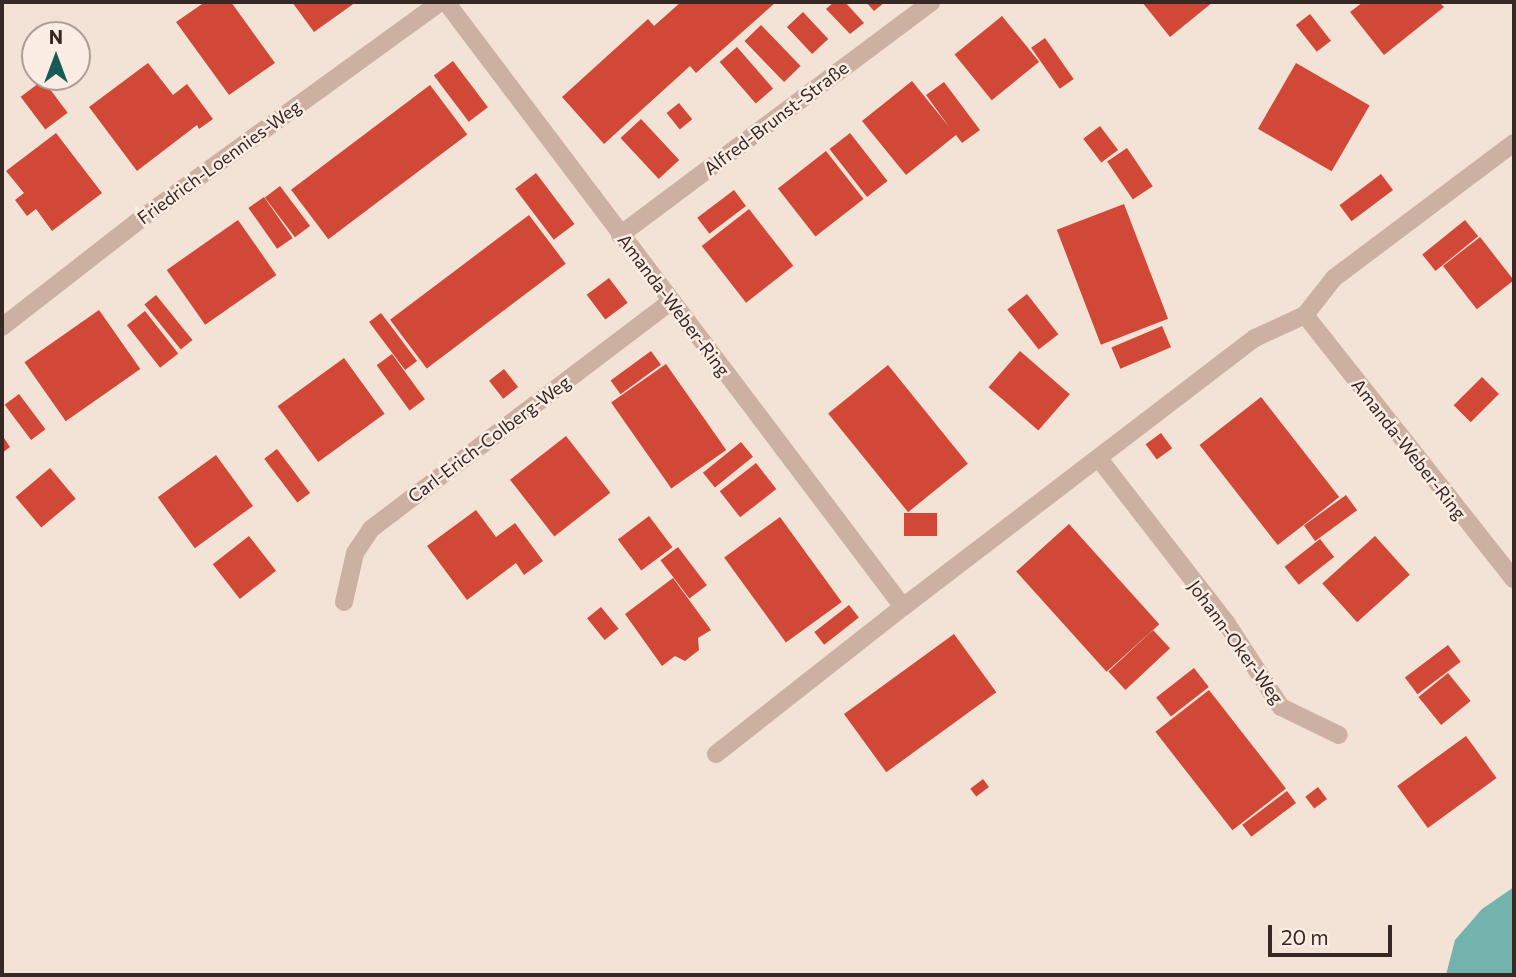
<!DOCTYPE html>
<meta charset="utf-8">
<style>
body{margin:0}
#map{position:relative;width:1516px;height:977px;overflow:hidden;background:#f3e2d6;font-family:Commissioner,sans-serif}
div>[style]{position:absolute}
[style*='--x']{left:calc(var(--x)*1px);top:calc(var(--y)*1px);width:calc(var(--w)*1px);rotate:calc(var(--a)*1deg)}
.water>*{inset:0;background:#73b3ad}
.building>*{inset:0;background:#d14836;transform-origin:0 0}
.street>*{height:18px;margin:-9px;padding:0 9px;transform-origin:9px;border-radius:9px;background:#ccb0a2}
span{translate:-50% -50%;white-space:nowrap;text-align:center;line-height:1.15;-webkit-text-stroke:5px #fbede3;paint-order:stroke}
.street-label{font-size:18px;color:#362825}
.frame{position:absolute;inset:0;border:4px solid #362825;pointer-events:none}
.north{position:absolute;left:21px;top:21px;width:70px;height:70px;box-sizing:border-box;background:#fbede3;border:2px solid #ac9e97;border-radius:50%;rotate:0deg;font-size:19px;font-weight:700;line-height:28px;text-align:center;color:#362825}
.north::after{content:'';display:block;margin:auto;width:24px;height:32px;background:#175b57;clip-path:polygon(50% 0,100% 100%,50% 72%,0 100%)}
.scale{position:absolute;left:1268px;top:925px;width:124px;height:32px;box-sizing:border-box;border:4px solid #362825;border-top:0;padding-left:9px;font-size:21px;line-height:24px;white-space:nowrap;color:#362825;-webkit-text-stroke:5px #fbede3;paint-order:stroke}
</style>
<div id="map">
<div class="water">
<i style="clip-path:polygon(1514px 887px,1514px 975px,1446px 975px,1455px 940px,1482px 909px)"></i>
</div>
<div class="building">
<i style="clip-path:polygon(205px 2px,231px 2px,275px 63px,229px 95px,176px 22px)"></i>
<i style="clip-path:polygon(292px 2px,356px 2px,314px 32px)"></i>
<i style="clip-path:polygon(681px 2px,776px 2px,696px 73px,690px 66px,604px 144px,562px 97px,648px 19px,654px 26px)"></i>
<i style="clip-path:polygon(834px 2px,845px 2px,864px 23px,850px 34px,826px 9px)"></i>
<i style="clip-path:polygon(866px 2px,885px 2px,874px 11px)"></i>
<i style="clip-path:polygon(1142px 2px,1213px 2px,1170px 37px)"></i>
<i style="clip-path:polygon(1363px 2px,1439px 2px,1444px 7px,1384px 55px,1350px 12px)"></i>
<i style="left:803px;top:12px;width:37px;height:22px;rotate:47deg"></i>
<i style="left:1310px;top:14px;width:34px;height:18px;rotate:52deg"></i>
<i style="left:1002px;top:16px;width:59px;height:61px;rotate:51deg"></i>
<i style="left:761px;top:25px;width:57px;height:23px;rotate:46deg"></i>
<i style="left:1045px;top:38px;width:50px;height:17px;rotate:55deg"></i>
<i style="left:737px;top:47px;width:55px;height:23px;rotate:49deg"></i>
<i style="left:453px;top:61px;width:58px;height:24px;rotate:53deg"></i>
<i style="clip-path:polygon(148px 63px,173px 95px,187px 84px,213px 119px,199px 129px,197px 125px,137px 171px,89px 107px)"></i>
<i style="left:1296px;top:63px;width:85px;height:76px;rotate:30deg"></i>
<i style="left:43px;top:80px;width:41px;height:28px;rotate:53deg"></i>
<i style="clip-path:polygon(912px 81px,950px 128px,926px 95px,944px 82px,980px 130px,962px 143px,956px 135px,906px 175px,862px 121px)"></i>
<i style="left:430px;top:85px;width:62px;height:174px;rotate:53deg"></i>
<i style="left:679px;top:103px;width:21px;height:16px;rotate:51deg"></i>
<i style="left:641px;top:119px;width:56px;height:28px;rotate:47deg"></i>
<i style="left:1100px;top:126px;width:30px;height:21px;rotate:53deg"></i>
<i style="clip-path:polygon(56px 133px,102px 193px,52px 231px,36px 209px,27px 216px,15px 200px,24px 193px,6px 171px)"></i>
<i style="left:850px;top:133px;width:61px;height:26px;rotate:52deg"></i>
<i style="left:1127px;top:148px;width:46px;height:24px;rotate:56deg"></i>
<i style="left:826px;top:151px;width:61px;height:61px;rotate:52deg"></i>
<i style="left:536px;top:173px;width:64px;height:26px;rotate:53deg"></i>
<i style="left:1381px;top:174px;width:20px;height:52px;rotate:53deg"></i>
<i style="left:280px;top:186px;width:50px;height:19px;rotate:53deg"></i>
<i style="left:734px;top:190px;width:20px;height:46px;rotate:53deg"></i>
<i style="left:264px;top:197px;width:50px;height:19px;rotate:55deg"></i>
<i style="left:1124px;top:204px;width:123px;height:72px;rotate:69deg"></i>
<i style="left:749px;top:209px;width:72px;height:60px;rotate:52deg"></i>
<i style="left:529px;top:215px;width:61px;height:174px;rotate:53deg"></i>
<i style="left:238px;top:220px;width:67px;height:87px;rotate:55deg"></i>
<i style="left:1465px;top:220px;width:21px;height:55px;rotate:51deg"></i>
<i style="left:1480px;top:237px;width:55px;height:47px;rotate:52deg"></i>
<i style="left:609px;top:278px;width:31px;height:28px;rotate:53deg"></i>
<i style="left:1027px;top:294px;width:51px;height:25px;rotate:52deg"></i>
<i style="left:156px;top:295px;width:58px;height:15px;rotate:51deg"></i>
<i style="left:99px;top:310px;width:72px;height:91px;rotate:55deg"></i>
<i style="left:145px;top:311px;width:54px;height:23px;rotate:52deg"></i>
<i style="left:381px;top:313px;width:60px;height:15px;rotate:53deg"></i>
<i style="left:1162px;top:326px;width:23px;height:55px;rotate:67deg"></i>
<i style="left:651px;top:351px;width:17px;height:50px;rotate:54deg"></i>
<i style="left:1020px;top:351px;width:66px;height:48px;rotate:41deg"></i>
<i style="left:392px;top:354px;width:56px;height:19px;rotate:54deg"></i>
<i style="left:344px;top:358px;width:69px;height:82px;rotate:54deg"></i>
<i style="left:666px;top:364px;width:105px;height:67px;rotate:55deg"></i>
<i style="left:888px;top:365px;width:127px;height:77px;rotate:51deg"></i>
<i style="left:504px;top:369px;width:23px;height:19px;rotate:52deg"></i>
<i style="left:1482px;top:377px;width:24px;height:40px;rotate:45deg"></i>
<i style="left:19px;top:394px;width:44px;height:18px;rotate:53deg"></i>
<i style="left:1261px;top:397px;width:127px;height:78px;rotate:52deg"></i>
<i style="left:1161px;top:433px;width:19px;height:19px;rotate:54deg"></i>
<i style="clip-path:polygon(2px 435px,10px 447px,2px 453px)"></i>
<i style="left:566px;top:436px;width:72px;height:71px;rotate:52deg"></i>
<i style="left:741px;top:442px;width:19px;height:49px;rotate:51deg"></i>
<i style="left:277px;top:449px;width:55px;height:16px;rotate:53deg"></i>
<i style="left:216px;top:455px;width:63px;height:72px;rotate:54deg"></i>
<i style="left:756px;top:463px;width:33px;height:46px;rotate:52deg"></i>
<i style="left:50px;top:468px;width:40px;height:45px;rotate:50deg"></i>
<i style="left:1346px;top:495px;width:19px;height:52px;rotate:54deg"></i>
<i style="clip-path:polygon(476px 510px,496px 537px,515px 523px,543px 561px,524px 575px,516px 563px,467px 600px,427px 546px)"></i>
<i style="left:904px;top:513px;width:33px;height:23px"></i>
<i style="left:649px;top:516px;width:39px;height:39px;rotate:53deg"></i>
<i style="left:780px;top:517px;width:105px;height:69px;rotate:54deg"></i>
<i style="left:1069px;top:524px;width:135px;height:71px;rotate:48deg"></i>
<i style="left:249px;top:536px;width:44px;height:46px;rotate:52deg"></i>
<i style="left:1375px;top:536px;width:52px;height:71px;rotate:48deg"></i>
<i style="left:1320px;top:539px;width:23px;height:45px;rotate:52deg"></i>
<i style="left:678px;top:547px;width:48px;height:22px;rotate:53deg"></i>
<i style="clip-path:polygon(673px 578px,711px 630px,698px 638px,699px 650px,685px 661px,675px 656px,662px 666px,625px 614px)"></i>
<i style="left:849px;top:605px;width:16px;height:44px;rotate:52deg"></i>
<i style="left:601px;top:607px;width:28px;height:18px;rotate:51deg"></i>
<i style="left:1153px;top:630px;width:25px;height:61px;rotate:47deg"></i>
<i style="left:954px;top:634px;width:72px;height:136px;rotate:54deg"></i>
<i style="left:1448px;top:645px;width:21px;height:54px;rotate:53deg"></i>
<i style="left:1194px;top:668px;width:24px;height:48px;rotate:52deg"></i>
<i style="left:1448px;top:673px;width:36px;height:38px;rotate:51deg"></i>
<i style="left:1209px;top:690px;width:125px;height:68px;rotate:52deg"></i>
<i style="left:1466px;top:736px;width:52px;height:85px;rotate:54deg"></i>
<i style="left:983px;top:779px;width:10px;height:16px;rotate:53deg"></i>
<i style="left:1318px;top:787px;width:15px;height:16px;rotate:53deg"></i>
<i style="left:1287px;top:791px;width:15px;height:56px;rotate:53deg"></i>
</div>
<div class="street">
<i style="--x:446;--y:2;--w:758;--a:52.93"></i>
<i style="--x:903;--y:607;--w:443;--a:-37.4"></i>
<i style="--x:1255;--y:338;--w:55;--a:-24.7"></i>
<i style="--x:1305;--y:315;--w:47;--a:-51.9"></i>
<i style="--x:1334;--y:278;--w:225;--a:-36.9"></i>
<i style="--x:620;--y:235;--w:389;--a:-36.8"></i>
<i style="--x:1305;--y:315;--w:337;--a:51.7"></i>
<i style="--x:2;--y:327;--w:172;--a:-37.9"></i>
<i style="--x:138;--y:221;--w:373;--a:-35.9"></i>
<i style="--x:1100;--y:460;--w:207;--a:52.2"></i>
<i style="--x:1227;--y:624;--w:99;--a:57"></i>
<i style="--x:1281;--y:707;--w:64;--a:25.8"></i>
<i style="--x:344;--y:602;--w:50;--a:-77.3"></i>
<i style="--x:355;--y:553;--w:29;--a:-56"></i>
<i style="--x:371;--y:529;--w:377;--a:-37.2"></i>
<i style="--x:716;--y:754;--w:238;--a:-38.2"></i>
</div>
<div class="street-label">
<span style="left:776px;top:118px;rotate:-37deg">Alfred-Brunst-Straße</span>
<span style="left:219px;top:162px;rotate:-36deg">Friedrich-Loennies-Weg</span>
<span style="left:674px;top:305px;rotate:53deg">Amanda-Weber-Ring</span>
<span style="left:489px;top:439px;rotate:-37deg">Carl-Erich-Colberg-Weg</span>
<span style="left:1409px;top:449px;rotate:52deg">Amanda-Weber-Ring</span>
<span style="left:1236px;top:642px;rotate:54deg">Johann-Oker-Weg</span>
</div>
<div class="frame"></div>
<div class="north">N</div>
<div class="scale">20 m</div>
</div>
